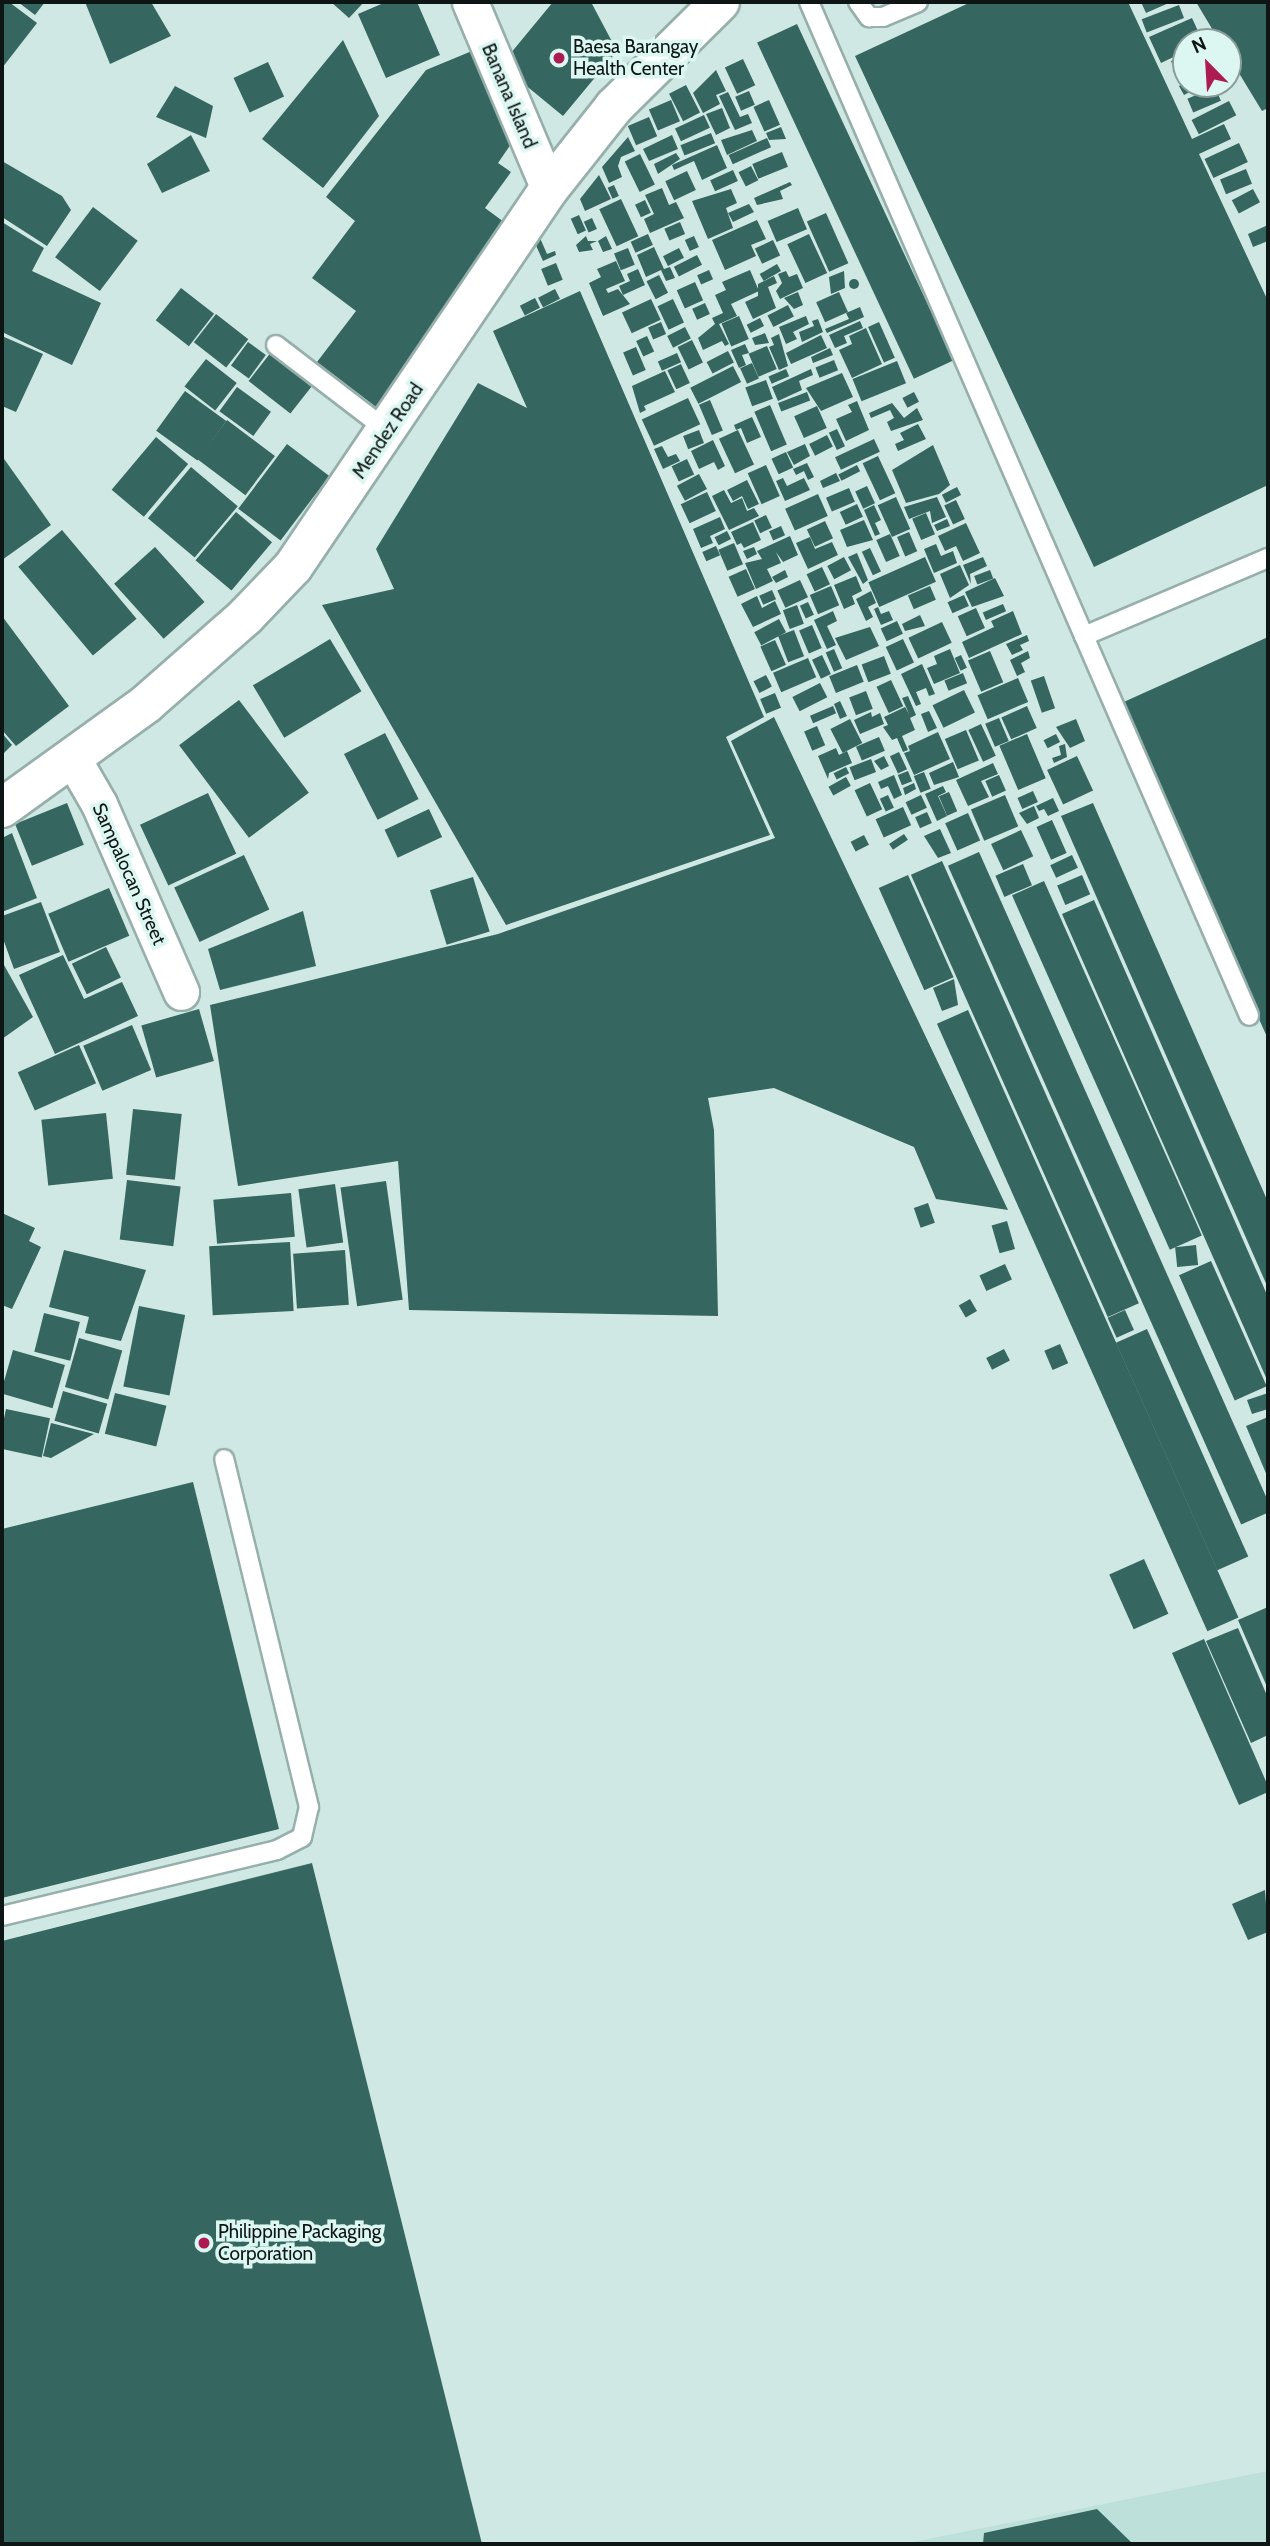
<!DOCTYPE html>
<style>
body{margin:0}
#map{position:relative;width:1270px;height:2546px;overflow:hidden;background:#cfe8e4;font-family:Cabin,sans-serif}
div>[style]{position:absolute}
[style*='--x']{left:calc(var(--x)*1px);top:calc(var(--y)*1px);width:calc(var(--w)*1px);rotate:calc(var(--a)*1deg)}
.built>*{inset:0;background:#bde0da}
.building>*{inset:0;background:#35665f;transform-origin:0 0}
.round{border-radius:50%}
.roads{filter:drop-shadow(2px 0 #97afab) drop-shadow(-2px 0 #97afab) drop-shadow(0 2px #97afab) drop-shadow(0 -2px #97afab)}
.lane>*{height:18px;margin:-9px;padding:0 9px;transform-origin:9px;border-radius:9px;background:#fff}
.street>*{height:35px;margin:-17.5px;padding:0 17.5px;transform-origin:17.5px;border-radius:17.5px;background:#fff}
.secondary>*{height:38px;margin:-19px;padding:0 19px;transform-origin:19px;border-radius:19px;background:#fff}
.dots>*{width:19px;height:19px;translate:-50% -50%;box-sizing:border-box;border:4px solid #dcf6f1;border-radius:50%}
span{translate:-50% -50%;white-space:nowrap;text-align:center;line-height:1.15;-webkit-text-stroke:7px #dcf6f1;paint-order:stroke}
.poi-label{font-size:19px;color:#0d1614}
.left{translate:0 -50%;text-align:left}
.street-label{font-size:19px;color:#0d1614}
.frame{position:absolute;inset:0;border:4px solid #0d1614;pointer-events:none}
.north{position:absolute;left:1172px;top:28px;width:70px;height:70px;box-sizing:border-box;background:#dcf6f1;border:2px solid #899c99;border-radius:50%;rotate:336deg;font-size:19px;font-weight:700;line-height:28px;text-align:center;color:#0d1614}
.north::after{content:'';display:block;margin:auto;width:24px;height:32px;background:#ac1b51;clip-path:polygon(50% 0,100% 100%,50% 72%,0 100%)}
</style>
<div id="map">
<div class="built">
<i style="clip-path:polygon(1268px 2471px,1268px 2544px,903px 2544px)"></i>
</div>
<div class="building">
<i style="clip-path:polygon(2px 2px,9px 2px,37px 23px,2px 68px)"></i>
<i style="clip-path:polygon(18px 2px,45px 2px,35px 15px)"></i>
<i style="clip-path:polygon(85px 2px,151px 2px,171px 36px,110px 64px)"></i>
<i style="clip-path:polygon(331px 2px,364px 2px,349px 18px)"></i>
<i style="clip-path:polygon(386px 2px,417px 2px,440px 55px,386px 78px,358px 14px)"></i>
<i style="clip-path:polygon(553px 2px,591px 2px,617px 51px,563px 116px,501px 65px)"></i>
<i style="clip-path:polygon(971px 2px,1128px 2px,1192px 139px,1224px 124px,1231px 139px,1199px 154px,1268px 301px,1268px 485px,1094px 567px,855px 56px)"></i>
<i style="clip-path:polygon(1141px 2px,1171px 2px,1146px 13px)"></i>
<i style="clip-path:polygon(1196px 2px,1268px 2px,1268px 108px,1262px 111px,1228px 55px,1228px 42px,1220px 42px)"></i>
<i style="left:1179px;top:5px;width:14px;height:40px;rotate:69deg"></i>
<i style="clip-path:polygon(1192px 18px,1203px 42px,1186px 42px,1186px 51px,1161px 63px,1149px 37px)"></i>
<i style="left:797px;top:24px;width:371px;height:44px;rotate:65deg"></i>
<i style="clip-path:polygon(343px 40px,379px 116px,323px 188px,262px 139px)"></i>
<i style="clip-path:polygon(472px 51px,511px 144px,498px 163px,511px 172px,485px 208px,504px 222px,487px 246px,500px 256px,380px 410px,317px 362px,356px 311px,312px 278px,355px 221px,326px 197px,426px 70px)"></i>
<i style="clip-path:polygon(1186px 55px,1186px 76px,1179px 79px,1171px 61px)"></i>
<i style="left:743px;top:59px;width:29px;height:20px;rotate:65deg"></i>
<i style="left:268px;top:62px;width:38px;height:38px;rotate:65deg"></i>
<i style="clip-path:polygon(716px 70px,726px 91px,716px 95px,720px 104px,703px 113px,693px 93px)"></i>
<i style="clip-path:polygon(1186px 82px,1186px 84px,1205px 84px,1184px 95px,1179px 86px)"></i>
<i style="left:686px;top:85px;width:31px;height:19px;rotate:63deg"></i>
<i style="clip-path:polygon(175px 86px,213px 106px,206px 138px,156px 117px)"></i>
<i style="left:1215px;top:87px;width:15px;height:30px;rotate:67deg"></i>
<i style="left:749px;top:91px;width:15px;height:15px;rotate:67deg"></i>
<i style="clip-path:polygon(728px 92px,740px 117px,748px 114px,752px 123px,735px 130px,719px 96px)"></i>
<i style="left:671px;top:100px;width:23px;height:24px;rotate:67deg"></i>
<i style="left:769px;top:100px;width:27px;height:17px;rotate:66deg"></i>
<i style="left:1229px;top:101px;width:16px;height:42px;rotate:63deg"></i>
<i style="clip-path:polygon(722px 108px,730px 128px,716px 135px,706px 114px)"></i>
<i style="left:704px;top:115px;width:14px;height:32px;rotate:65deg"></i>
<i style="left:649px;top:117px;width:21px;height:23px;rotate:67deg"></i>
<i style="clip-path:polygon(781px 127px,786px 139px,769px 140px,766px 133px)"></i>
<i style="clip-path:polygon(752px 130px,757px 141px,727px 155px,721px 140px)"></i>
<i style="left:711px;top:133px;width:11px;height:33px;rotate:68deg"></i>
<i style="clip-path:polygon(191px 135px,210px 171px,162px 193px,147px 164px)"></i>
<i style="clip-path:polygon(672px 135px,678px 149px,649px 161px,643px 149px)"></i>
<i style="clip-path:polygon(628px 137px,635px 151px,621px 157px,618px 166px,622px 177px,609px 183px,602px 167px)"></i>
<i style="left:767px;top:138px;width:10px;height:42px;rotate:66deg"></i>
<i style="left:1239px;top:143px;width:21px;height:38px;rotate:65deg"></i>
<i style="clip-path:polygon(717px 145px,727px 168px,702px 180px,694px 161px,674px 170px,672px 165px)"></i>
<i style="left:782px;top:152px;width:16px;height:32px;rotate:68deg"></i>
<i style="clip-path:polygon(676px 153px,680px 159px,658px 174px,654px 164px)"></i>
<i style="left:640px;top:154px;width:34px;height:17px;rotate:64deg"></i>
<i style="clip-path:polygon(2px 161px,62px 196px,71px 210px,47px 246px,2px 217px)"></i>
<i style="left:751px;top:166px;width:16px;height:14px;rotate:63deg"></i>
<i style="left:1246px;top:169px;width:16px;height:28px;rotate:68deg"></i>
<i style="left:733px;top:170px;width:12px;height:25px;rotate:66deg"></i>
<i style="left:687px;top:171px;width:21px;height:24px;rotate:65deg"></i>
<i style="clip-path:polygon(599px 175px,611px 199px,585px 211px,580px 199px)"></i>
<i style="clip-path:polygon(790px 182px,792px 185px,780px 191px,783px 199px,757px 205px,754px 198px)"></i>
<i style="left:614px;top:185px;width:12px;height:7px;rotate:66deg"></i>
<i style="clip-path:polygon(662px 188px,669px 205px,676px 202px,684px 218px,650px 233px,644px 219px,654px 214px,645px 195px)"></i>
<i style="clip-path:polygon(731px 189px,737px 203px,726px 208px,733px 228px,708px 239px,692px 201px)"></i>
<i style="left:1253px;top:189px;width:15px;height:24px;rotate:62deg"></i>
<i style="left:621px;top:199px;width:41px;height:24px;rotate:65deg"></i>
<i style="left:645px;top:200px;width:14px;height:11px;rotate:65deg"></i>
<i style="clip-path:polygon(749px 204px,754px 212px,733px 222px,728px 213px)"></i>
<i style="left:93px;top:207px;width:56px;height:63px;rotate:37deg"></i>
<i style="left:798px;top:208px;width:23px;height:33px;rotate:67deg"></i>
<i style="left:826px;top:213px;width:55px;height:21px;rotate:66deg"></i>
<i style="left:579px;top:215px;width:17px;height:9px;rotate:66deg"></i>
<i style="left:592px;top:218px;width:12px;height:9px;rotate:66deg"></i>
<i style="clip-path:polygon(757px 220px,766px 239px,751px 245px,756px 256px,725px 270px,712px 240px)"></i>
<i style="clip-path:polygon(2px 222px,44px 248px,32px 271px,101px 303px,72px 365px,2px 332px)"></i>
<i style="left:680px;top:222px;width:13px;height:17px;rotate:67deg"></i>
<i style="clip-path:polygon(1268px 225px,1268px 241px,1253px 247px,1248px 234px)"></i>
<i style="left:648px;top:234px;width:12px;height:19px;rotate:66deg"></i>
<i style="left:809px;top:234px;width:43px;height:24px;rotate:65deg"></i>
<i style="clip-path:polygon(586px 236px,588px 241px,597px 241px,590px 244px,593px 250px,579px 252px,576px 245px)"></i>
<i style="clip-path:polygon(606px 236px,612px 249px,603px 252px,598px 241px)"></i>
<i style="left:694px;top:236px;width:12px;height:10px;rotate:66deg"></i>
<i style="clip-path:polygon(540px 238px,547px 254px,555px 251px,556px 255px,543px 261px,534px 241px)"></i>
<i style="left:773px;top:240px;width:17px;height:20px;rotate:65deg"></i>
<i style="clip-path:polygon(654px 247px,664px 269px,670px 267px,675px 278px,666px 281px,661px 270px,646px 277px,637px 255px)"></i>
<i style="left:628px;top:248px;width:18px;height:15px;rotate:68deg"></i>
<i style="left:679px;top:248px;width:11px;height:18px;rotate:63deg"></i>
<i style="left:697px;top:255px;width:11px;height:26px;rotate:63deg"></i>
<i style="clip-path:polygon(616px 261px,625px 281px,606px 289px,608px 293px,618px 289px,630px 304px,603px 316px,589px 283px,601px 277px,597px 269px)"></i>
<i style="left:556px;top:263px;width:18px;height:16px;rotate:68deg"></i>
<i style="left:777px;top:264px;width:8px;height:20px;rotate:60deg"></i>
<i style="clip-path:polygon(638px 269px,645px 285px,623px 295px,619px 286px,630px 281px,627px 274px)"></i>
<i style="left:709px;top:270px;width:10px;height:13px;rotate:66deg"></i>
<i style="clip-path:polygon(750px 270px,759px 291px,731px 304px,737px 316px,719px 324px,729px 344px,725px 346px,722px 341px,703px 350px,698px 338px,715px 324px,712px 318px,723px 313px,715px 295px,726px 290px,722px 282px)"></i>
<i style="clip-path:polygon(786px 271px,789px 277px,797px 274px,803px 288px,780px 299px,776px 291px,782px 283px,778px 274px)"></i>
<i style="clip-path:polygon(844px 271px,845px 288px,831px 294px,829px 277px)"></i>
<i style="left:659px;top:275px;width:20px;height:14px;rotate:63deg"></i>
<i style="clip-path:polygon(774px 276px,777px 283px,768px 287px,776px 308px,753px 319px,745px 302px,758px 296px,758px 284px)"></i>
<i class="round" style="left:849px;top:279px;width:10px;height:10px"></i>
<i style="left:695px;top:282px;width:20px;height:20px;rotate:66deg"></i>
<i style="left:181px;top:288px;width:42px;height:41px;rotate:38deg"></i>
<i style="left:555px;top:289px;width:11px;height:19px;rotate:63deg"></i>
<i style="clip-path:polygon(580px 291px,764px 717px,726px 737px,770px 835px,506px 925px,322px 605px,394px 589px,376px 549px,478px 383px,527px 408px,493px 331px)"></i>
<i style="clip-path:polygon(798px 292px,803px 305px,794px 309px,784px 298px)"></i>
<i style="left:839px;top:292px;width:22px;height:25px;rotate:66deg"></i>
<i style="left:535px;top:298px;width:11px;height:17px;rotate:63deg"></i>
<i style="left:651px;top:299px;width:23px;height:32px;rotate:65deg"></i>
<i style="left:673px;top:299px;width:26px;height:17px;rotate:65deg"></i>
<i style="left:705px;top:303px;width:12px;height:14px;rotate:66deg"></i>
<i style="left:788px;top:305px;width:13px;height:23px;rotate:63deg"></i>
<i style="clip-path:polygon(860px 307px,864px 317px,827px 333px,825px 329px,849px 319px,846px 313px)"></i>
<i style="left:216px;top:314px;width:41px;height:36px;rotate:38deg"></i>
<i style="left:739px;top:316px;width:25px;height:19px;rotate:67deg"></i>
<i style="clip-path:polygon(806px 316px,809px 324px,793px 332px,797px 339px,786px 344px,779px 327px)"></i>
<i style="left:760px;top:318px;width:9px;height:15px;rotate:63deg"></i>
<i style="clip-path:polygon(818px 319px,823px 332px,802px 342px,799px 332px,814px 326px,812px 321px)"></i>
<i style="clip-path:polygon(860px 321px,863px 328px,844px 336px,847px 343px,835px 348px,829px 335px)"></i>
<i style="left:661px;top:322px;width:13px;height:14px;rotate:67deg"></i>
<i style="left:879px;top:322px;width:39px;height:12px;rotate:66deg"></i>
<i style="left:685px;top:327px;width:13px;height:20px;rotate:63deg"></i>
<i style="clip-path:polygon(866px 328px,882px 364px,852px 378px,839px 350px,852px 344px,849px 336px)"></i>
<i style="clip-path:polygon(765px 333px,769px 343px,755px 345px,752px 338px)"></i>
<i style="clip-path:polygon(779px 334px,788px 366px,779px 370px,769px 347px,774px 345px,771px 338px)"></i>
<i style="clip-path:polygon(821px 335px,827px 348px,791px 364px,786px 353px)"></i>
<i style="clip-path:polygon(2px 336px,43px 354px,16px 412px,2px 406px)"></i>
<i style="left:647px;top:336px;width:17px;height:12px;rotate:65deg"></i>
<i style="left:692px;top:340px;width:25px;height:16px;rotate:64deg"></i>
<i style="left:248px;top:342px;width:22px;height:29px;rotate:36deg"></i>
<i style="clip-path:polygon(745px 344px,749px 353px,742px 355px,746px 365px,739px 368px,731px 350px)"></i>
<i style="left:767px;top:346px;width:25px;height:20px;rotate:67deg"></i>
<i style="left:636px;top:347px;width:25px;height:14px;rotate:67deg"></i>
<i style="clip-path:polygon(830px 348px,833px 355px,813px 363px,811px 357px)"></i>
<i style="left:272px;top:351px;width:53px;height:38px;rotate:38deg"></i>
<i style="left:728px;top:351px;width:13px;height:24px;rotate:63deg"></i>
<i style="left:677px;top:353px;width:10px;height:21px;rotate:66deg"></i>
<i style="left:206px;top:359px;width:39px;height:35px;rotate:38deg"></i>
<i style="left:834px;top:360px;width:11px;height:20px;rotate:68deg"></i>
<i style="left:897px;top:361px;width:24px;height:48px;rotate:68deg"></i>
<i style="left:752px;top:363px;width:17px;height:13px;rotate:66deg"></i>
<i style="left:681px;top:364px;width:21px;height:15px;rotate:65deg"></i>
<i style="left:733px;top:366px;width:18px;height:48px;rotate:63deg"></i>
<i style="left:786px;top:369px;width:8px;height:19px;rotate:67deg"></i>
<i style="clip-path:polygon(811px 369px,813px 375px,799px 381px,802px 390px,778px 401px,772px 387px)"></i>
<i style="clip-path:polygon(665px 371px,675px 392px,644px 406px,646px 410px,640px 413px,632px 386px)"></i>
<i style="clip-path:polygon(842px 373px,853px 397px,821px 411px,806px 388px)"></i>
<i style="left:766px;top:380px;width:20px;height:22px;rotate:70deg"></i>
<i style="left:237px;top:387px;width:42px;height:30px;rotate:36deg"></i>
<i style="left:185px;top:391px;width:51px;height:49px;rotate:36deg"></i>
<i style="left:807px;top:392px;width:9px;height:31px;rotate:69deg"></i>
<i style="left:914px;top:392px;width:11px;height:13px;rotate:63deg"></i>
<i style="left:688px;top:398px;width:29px;height:51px;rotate:65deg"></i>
<i style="left:710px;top:400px;width:33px;height:12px;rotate:67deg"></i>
<i style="clip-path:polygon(857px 401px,869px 430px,846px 441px,836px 419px,852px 412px,848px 405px)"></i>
<i style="clip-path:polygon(892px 403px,904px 418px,917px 408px,923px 420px,891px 431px,887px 422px,894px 418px,890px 410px,871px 418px,869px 413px)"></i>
<i style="left:770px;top:405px;width:43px;height:17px;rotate:67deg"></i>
<i style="left:817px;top:406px;width:24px;height:25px;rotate:66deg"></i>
<i style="clip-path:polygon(752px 417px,761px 437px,747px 443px,741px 428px,736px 430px,734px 425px)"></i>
<i style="left:227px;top:420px;width:60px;height:49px;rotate:37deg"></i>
<i style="clip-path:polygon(918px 424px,926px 439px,898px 451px,895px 444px,904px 440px,900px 433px)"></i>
<i style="left:837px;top:429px;width:19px;height:9px;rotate:65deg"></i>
<i style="left:699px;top:430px;width:14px;height:17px;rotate:69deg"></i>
<i style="left:738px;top:430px;width:38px;height:21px;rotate:65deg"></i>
<i style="left:827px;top:435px;width:13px;height:20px;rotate:63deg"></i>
<i style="left:156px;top:437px;width:42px;height:69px;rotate:40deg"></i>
<i style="left:874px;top:439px;width:14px;height:43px;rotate:65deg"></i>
<i style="clip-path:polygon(713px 440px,725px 466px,718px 470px,714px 462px,699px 469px,691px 451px)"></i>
<i style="left:287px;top:444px;width:53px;height:81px;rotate:37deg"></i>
<i style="clip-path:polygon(805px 444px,810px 456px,794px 465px,787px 452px)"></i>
<i style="clip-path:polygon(933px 445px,950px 485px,939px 494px,906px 503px,892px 470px)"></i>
<i style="clip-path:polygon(662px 446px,668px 457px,676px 454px,680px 461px,663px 469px,654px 449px)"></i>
<i style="left:786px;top:452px;width:17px;height:16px;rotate:65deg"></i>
<i style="clip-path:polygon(2px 456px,51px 525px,2px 560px)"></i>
<i style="left:878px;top:456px;width:41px;height:17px;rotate:65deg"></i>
<i style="left:687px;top:459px;width:17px;height:17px;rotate:65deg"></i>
<i style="clip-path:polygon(807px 463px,814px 477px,808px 480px,804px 471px,796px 475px,793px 469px)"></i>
<i style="left:766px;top:465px;width:34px;height:20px;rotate:66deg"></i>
<i style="left:857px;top:465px;width:7px;height:21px;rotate:63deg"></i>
<i style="left:191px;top:467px;width:61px;height:67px;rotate:40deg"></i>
<i style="clip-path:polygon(836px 473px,840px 481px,823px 488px,820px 481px)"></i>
<i style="left:699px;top:474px;width:17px;height:25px;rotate:62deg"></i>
<i style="clip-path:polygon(783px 478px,787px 486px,804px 478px,810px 490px,785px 501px,776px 481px)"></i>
<i style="clip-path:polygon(747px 480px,759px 504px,748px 509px,742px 496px,733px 501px,727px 490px)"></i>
<i style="left:867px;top:486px;width:19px;height:13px;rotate:65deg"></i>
<i style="left:957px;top:487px;width:9px;height:17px;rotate:63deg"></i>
<i style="left:849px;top:488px;width:15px;height:25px;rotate:67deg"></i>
<i style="clip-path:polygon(724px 490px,731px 503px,742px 498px,747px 511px,754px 508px,759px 516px,729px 530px,712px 496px)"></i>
<i style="left:707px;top:492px;width:21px;height:29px;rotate:65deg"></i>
<i style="left:818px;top:494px;width:24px;height:36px;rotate:66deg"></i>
<i style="left:896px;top:497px;width:35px;height:20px;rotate:66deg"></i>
<i style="clip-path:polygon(937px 497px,946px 517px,932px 523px,930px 511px,909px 519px,904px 507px)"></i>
<i style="left:956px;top:500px;width:21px;height:13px;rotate:65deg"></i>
<i style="left:857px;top:504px;width:14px;height:19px;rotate:65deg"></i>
<i style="clip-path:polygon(874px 505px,881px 520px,875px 523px,880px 534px,875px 536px,864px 510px)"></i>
<i style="left:236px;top:512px;width:47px;height:63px;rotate:40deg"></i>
<i style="left:926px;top:513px;width:23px;height:15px;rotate:67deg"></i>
<i style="left:766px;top:515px;width:14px;height:13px;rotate:65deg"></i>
<i style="clip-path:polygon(720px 517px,725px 529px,710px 536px,713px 543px,701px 548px,693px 529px)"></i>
<i style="clip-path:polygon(947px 519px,950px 526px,937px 531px,934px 525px)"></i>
<i style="clip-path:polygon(864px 520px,873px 540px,847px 547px,840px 530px)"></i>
<i style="left:825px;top:521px;width:19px;height:20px;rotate:65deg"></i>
<i style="clip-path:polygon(753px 522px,761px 540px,744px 548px,741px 543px,737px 545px,731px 532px)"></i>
<i style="clip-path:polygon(966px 523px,980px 553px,963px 561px,956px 546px,945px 551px,938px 536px)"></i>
<i style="left:781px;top:526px;width:10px;height:13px;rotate:66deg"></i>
<i style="left:62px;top:530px;width:116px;height:57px;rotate:50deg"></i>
<i style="left:727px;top:531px;width:9px;height:14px;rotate:63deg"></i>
<i style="left:909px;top:532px;width:21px;height:13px;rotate:67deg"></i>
<i style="left:890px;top:534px;width:24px;height:15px;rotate:66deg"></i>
<i style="clip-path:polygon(790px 536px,798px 555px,783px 562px,776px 552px,781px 563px,767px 569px,773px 581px,756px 589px,745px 563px,762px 559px,757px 551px)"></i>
<i style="clip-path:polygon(810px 537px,815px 549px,832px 542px,838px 555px,808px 569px,796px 543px)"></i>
<i style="left:734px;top:543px;width:23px;height:17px;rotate:67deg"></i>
<i style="clip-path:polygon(936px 544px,941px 556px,953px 551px,957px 563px,934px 573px,924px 549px)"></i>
<i style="left:716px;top:546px;width:10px;height:15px;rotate:66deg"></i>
<i style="left:155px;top:547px;width:74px;height:55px;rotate:48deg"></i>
<i style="clip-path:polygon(754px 547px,757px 554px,747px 559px,743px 551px)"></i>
<i style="left:870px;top:548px;width:26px;height:9px;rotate:65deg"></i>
<i style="clip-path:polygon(857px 553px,868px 580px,863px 584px,848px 557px)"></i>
<i style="left:844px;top:557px;width:15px;height:19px;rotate:62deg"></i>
<i style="left:925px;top:557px;width:27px;height:62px;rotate:66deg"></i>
<i style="clip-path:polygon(983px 557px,987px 566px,970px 574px,971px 584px,963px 565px)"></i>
<i style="clip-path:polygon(960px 565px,969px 585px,950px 598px,940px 574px)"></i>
<i style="left:822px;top:567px;width:19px;height:17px;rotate:65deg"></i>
<i style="left:746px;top:569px;width:22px;height:19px;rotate:66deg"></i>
<i style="clip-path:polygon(785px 570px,788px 577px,776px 583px,772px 577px)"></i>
<i style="left:990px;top:570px;width:9px;height:17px;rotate:69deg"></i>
<i style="clip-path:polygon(856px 576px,862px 591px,852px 596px,855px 604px,844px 609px,834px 585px)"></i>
<i style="clip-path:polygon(995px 578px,1004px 596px,972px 607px,965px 592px)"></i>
<i style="left:800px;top:580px;width:19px;height:25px;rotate:65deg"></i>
<i style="left:831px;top:586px;width:21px;height:23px;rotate:67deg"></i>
<i style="left:930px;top:586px;width:15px;height:24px;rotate:67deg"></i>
<i style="left:772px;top:590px;width:10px;height:14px;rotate:66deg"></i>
<i style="clip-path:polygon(871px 591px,876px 603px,868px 607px,873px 617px,866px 621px,856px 599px)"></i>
<i style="left:964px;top:595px;width:12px;height:18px;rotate:66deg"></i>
<i style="clip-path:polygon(757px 596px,762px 608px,775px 601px,781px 614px,753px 627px,741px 604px)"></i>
<i style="left:808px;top:602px;width:14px;height:9px;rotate:65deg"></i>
<i style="left:1003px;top:604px;width:8px;height:22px;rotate:67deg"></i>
<i style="left:797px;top:605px;width:20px;height:15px;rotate:70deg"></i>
<i style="clip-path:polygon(878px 607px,881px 614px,889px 611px,893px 620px,881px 625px,874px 609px)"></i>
<i style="left:976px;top:608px;width:22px;height:20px;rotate:66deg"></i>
<i style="clip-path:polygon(833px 611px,837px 621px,827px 626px,836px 645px,827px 649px,814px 620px)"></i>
<i style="clip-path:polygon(1013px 611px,1022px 634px,969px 658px,962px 642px,994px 627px,991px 621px)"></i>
<i style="clip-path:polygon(920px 615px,925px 626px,905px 631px,902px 624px)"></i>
<i style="clip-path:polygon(2px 616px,69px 706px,16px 746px,2px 730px)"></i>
<i style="left:779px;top:619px;width:15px;height:28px;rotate:62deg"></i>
<i style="left:897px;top:621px;width:14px;height:18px;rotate:65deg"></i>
<i style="left:942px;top:622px;width:23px;height:37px;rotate:65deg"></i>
<i style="left:812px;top:625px;width:25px;height:14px;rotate:67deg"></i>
<i style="clip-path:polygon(870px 627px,879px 646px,846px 660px,835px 638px)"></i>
<i style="left:794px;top:630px;width:28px;height:17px;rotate:69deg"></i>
<i style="clip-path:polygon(1027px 635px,1029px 641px,1020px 645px,1023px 650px,1012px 655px,1006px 644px)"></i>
<i style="clip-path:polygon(1268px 637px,1268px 1039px,1117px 705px)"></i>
<i style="left:330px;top:639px;width:61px;height:90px;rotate:59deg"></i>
<i style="left:903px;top:639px;width:26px;height:19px;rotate:65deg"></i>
<i style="left:775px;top:640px;width:27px;height:16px;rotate:66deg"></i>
<i style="left:834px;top:649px;width:21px;height:9px;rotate:67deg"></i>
<i style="clip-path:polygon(950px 649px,960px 673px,934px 684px,927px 668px,937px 664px,934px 656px)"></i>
<i style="left:990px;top:651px;width:34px;height:24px;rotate:67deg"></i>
<i style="clip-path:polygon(1028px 651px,1030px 658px,1021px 663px,1025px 672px,1017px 676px,1010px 660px)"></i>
<i style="left:822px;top:655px;width:21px;height:11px;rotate:65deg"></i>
<i style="left:961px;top:655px;width:14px;height:7px;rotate:65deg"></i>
<i style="left:884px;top:656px;width:19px;height:24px;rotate:69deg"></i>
<i style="left:808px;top:658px;width:21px;height:38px;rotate:67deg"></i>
<i style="clip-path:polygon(922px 664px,935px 694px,929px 696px,926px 688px,916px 692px,921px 704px,916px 706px,901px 674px)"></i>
<i style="left:857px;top:665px;width:18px;height:30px;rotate:68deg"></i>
<i style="left:963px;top:673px;width:11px;height:20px;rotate:68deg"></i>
<i style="left:766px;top:675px;width:13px;height:14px;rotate:63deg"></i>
<i style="left:1044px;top:676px;width:34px;height:14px;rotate:71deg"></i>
<i style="left:1018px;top:678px;width:26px;height:44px;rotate:67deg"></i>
<i style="left:891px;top:680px;width:29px;height:16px;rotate:65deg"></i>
<i style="left:820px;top:683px;width:16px;height:31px;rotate:63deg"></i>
<i style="left:964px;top:690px;width:25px;height:35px;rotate:64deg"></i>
<i style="left:866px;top:691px;width:19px;height:18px;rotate:69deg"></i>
<i style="left:775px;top:693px;width:16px;height:16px;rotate:68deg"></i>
<i style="clip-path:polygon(908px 696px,916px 715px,910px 718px,915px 730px,902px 736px,908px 750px,903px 752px,897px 738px,892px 740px,883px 727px,888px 725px,884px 717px,905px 707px,909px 714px,902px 698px)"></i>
<i style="left:239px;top:700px;width:116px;height:75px;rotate:53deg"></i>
<i style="clip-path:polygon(840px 701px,847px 716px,840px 719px,834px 704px)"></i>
<i style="left:833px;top:706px;width:8px;height:25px;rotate:67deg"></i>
<i style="left:1027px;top:706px;width:24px;height:28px;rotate:66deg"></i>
<i style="clip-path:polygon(929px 711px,937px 728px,928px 732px,921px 714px)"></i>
<i style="clip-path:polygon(871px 712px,872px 717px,880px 713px,884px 724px,860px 734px,854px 720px)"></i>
<i style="clip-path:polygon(774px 717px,1008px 1210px,936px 1199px,914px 1147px,774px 1088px,708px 1098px,714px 1130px,718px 1316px,409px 1310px,398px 1161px,238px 1186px,210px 1005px,498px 934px,775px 838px,731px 741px)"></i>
<i style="left:999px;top:718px;width:25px;height:15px;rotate:67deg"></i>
<i style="left:850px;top:719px;width:27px;height:22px;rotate:63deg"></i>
<i style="clip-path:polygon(1076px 719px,1085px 741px,1070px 748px,1056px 727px)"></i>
<i style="left:981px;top:724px;width:35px;height:14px;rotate:65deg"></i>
<i style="left:817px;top:726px;width:21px;height:14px;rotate:67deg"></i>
<i style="left:966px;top:730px;width:33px;height:23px;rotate:67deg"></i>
<i style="clip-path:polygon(938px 732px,950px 759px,914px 775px,904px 753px,910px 751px,908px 746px)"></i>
<i style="clip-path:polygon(2px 733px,12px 745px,2px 755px)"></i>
<i style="left:385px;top:733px;width:74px;height:46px;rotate:63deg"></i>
<i style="left:1027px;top:734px;width:48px;height:30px;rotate:67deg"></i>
<i style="left:1056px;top:734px;width:9px;height:14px;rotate:63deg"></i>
<i style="left:879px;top:737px;width:15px;height:25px;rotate:67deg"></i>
<i style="clip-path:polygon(1065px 744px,1067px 757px,1054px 763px,1052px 758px,1061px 755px,1059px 746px)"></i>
<i style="clip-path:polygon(836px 748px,839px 755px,847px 751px,852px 763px,829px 773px,828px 779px,818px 756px)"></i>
<i style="left:899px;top:752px;width:19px;height:10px;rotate:65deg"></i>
<i style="clip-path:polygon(884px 756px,889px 766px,881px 770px,874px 761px)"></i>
<i style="left:1077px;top:756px;width:38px;height:33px;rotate:65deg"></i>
<i style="left:871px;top:759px;width:14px;height:23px;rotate:69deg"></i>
<i style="clip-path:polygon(953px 762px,959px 777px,934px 785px,929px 773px)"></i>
<i style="clip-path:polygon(993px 763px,998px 774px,981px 781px,989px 797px,968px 806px,956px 780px)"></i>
<i style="left:846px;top:767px;width:7px;height:14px;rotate:63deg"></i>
<i style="left:908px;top:771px;width:11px;height:11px;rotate:68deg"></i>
<i style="left:924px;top:772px;width:18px;height:11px;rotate:68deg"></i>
<i style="clip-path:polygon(894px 775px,902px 795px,894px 799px,888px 786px,881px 789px,878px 782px)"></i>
<i style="left:999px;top:775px;width:17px;height:15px;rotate:66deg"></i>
<i style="left:846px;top:777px;width:10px;height:20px;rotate:61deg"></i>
<i style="left:870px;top:783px;width:29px;height:17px;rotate:65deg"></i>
<i style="clip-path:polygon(914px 783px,916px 789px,905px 795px,903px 788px)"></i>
<i style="clip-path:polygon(943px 786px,946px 792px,938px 796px,947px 816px,937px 821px,925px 794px)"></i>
<i style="left:1033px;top:791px;width:12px;height:17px;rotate:66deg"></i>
<i style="left:949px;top:792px;width:21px;height:11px;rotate:67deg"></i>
<i style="left:208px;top:793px;width:67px;height:75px;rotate:65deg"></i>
<i style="left:888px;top:795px;width:14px;height:9px;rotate:65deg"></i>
<i style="left:921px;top:795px;width:14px;height:17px;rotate:65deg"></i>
<i style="left:1005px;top:795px;width:34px;height:37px;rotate:67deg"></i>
<i style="clip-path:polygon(1053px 798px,1059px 811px,1048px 816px,1044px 809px,1039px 811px,1036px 806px)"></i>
<i style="left:67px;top:803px;width:45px;height:56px;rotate:68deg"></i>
<i style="clip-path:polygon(1093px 803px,1268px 1202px,1268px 1288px,1061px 816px)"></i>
<i style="clip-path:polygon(1034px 806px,1039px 818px,1027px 824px,1019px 813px)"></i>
<i style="left:903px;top:807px;width:20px;height:30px;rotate:66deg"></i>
<i style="left:429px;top:809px;width:31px;height:49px;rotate:65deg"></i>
<i style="left:927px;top:812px;width:12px;height:13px;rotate:66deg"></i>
<i style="left:968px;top:813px;width:30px;height:25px;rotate:66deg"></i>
<i style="left:1052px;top:820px;width:36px;height:17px;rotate:66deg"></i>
<i style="clip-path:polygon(940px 829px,951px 853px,938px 858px,924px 836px)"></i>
<i style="left:1021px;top:830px;width:29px;height:33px;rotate:65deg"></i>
<i style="clip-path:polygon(12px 833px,37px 898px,2px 912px,2px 838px)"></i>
<i style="left:904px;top:834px;width:7px;height:18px;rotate:56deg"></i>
<i style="left:864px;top:835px;width:11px;height:15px;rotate:63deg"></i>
<i style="left:979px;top:852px;width:721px;height:34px;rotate:66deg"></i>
<i style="left:244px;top:855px;width:60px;height:77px;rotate:65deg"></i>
<i style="left:1072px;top:855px;width:14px;height:24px;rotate:65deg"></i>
<i style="left:942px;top:861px;width:484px;height:34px;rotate:66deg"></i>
<i style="left:1023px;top:864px;width:23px;height:30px;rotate:67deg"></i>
<i style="left:908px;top:875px;width:112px;height:32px;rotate:66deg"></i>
<i style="left:1082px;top:875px;width:21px;height:27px;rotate:67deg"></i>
<i style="left:473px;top:877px;width:57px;height:45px;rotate:73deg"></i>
<i style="left:1044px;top:881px;width:388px;height:35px;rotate:66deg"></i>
<i style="left:109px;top:888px;width:52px;height:66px;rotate:67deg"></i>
<i style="clip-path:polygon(1094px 900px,1268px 1297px,1268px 1382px,1062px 914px)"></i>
<i style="clip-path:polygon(41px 902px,60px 952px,14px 969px,2px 936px,2px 916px)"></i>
<i style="clip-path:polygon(303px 911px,316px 966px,220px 990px,208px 949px)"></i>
<i style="left:106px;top:947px;width:34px;height:38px;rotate:64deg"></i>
<i style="clip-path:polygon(63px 955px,84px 999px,122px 982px,138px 1016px,55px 1054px,19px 975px)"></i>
<i style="clip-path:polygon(4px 965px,33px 1017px,2px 1039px,2px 966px)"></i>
<i style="clip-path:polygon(954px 979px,958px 1005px,942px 1011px,933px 988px)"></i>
<i style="left:199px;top:1009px;width:54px;height:60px;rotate:74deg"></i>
<i style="left:968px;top:1010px;width:665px;height:34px;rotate:66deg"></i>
<i style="left:132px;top:1025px;width:49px;height:53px;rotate:67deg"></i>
<i style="left:79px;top:1045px;width:42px;height:67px;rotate:66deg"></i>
<i style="left:133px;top:1109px;width:49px;height:66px;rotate:6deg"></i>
<i style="left:106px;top:1113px;width:66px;height:65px;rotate:84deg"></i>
<i style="left:127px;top:1180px;width:54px;height:60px;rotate:7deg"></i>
<i style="left:386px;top:1181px;width:120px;height:46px;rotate:82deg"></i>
<i style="left:335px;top:1184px;width:59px;height:37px;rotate:82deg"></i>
<i style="left:291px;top:1193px;width:44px;height:78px;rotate:85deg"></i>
<i style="left:928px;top:1203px;width:21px;height:15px;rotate:71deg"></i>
<i style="clip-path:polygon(2px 1213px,35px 1228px,29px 1241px,41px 1247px,12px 1309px,2px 1305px)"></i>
<i style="left:1007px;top:1221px;width:29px;height:16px;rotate:74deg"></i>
<i style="left:290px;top:1242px;width:69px;height:81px;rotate:87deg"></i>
<i style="left:1196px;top:1245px;width:20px;height:21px;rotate:84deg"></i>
<i style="clip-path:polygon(64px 1250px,146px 1270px,121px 1341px,85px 1333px,89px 1317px,49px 1307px)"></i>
<i style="left:345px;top:1250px;width:55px;height:52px;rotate:86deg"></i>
<i style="left:1211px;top:1261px;width:137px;height:35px;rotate:66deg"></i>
<i style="left:1005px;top:1264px;width:17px;height:28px;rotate:66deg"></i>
<i style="left:970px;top:1299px;width:14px;height:13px;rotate:60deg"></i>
<i style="left:139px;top:1306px;width:47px;height:82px;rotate:11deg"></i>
<i style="left:1125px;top:1310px;width:22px;height:19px;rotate:66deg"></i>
<i style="left:44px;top:1313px;width:37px;height:40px;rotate:14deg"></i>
<i style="left:1147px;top:1329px;width:249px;height:34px;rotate:66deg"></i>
<i style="left:79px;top:1338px;width:45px;height:51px;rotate:16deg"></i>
<i style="left:1060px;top:1344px;width:21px;height:17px;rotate:67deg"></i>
<i style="left:1004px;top:1349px;width:13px;height:20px;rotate:63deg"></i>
<i style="left:13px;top:1350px;width:54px;height:45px;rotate:16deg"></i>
<i style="left:63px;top:1391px;width:46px;height:31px;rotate:16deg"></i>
<i style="left:115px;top:1393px;width:53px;height:42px;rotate:14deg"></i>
<i style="clip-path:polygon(1268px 1393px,1268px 1409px,1252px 1414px,1247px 1400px)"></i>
<i style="left:6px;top:1409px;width:45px;height:40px;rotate:12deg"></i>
<i style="clip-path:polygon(1268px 1417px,1268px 1478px,1246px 1426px)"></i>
<i style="clip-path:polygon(51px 1423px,94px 1434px,51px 1458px,43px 1456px)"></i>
<i style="clip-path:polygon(193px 1482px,279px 1829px,2px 1898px,2px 1529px)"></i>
<i style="left:1144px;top:1559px;width:60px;height:38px;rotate:66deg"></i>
<i style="clip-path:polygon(1268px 1607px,1268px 1689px,1238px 1620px)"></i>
<i style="clip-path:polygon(1238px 1628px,1268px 1698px,1268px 1735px,1251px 1743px,1206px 1641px)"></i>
<i style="clip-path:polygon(1204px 1639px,1268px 1786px,1268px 1792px,1239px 1805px,1172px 1653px)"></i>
<i style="clip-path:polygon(312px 1863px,482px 2544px,2px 2544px,2px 1941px)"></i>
<i style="clip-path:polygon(1265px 1890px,1268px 1932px,1248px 1940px,1232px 1904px)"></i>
<i style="clip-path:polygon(1097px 2509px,1133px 2544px,983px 2544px,984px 2533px)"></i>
</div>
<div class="roads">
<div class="lane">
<i style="--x:809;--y:2;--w:691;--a:66.55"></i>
<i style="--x:1084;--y:636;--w:200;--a:-23"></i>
<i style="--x:858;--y:2;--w:19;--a:54"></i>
<i style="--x:869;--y:17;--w:14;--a:0"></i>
<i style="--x:883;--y:17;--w:38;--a:-23"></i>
<i style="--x:276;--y:345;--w:141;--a:37.5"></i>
<i style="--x:1084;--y:636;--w:414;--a:66.5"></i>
<i style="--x:2;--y:1916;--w:283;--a:-13.5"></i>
<i style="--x:277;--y:1850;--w:28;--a:-27"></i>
<i style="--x:302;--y:1837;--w:31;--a:-77"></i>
<i style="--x:309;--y:1807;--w:358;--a:-103.7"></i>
</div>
<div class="street">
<i style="--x:470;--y:2;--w:203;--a:67.1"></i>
<i style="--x:73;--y:759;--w:52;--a:60"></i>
<i style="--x:99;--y:804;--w:205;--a:66.4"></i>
</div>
<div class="secondary">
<i style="--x:2;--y:808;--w:178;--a:-35.8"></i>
<i style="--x:146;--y:704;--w:133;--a:-41.3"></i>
<i style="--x:246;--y:616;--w:68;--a:-46.2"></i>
<i style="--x:293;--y:567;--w:457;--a:-55.9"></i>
<i style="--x:549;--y:189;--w:105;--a:-51.6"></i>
<i style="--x:614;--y:107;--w:149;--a:-44.7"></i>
</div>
</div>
<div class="dots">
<i style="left:559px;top:58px;background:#ac1b51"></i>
<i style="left:204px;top:2243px;background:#ac1b51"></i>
</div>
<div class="poi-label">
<span class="left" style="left:573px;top:58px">Baesa Barangay<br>Health Center</span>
<span class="left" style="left:218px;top:2243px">Philippine Packaging<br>Corporation</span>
</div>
<div class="street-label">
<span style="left:509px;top:96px;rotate:67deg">Banana Island</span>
<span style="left:388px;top:431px;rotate:-56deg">Mendez Road</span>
<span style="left:129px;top:874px;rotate:66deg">Sampalocan Street</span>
</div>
<div class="frame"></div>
<div class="north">N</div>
</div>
